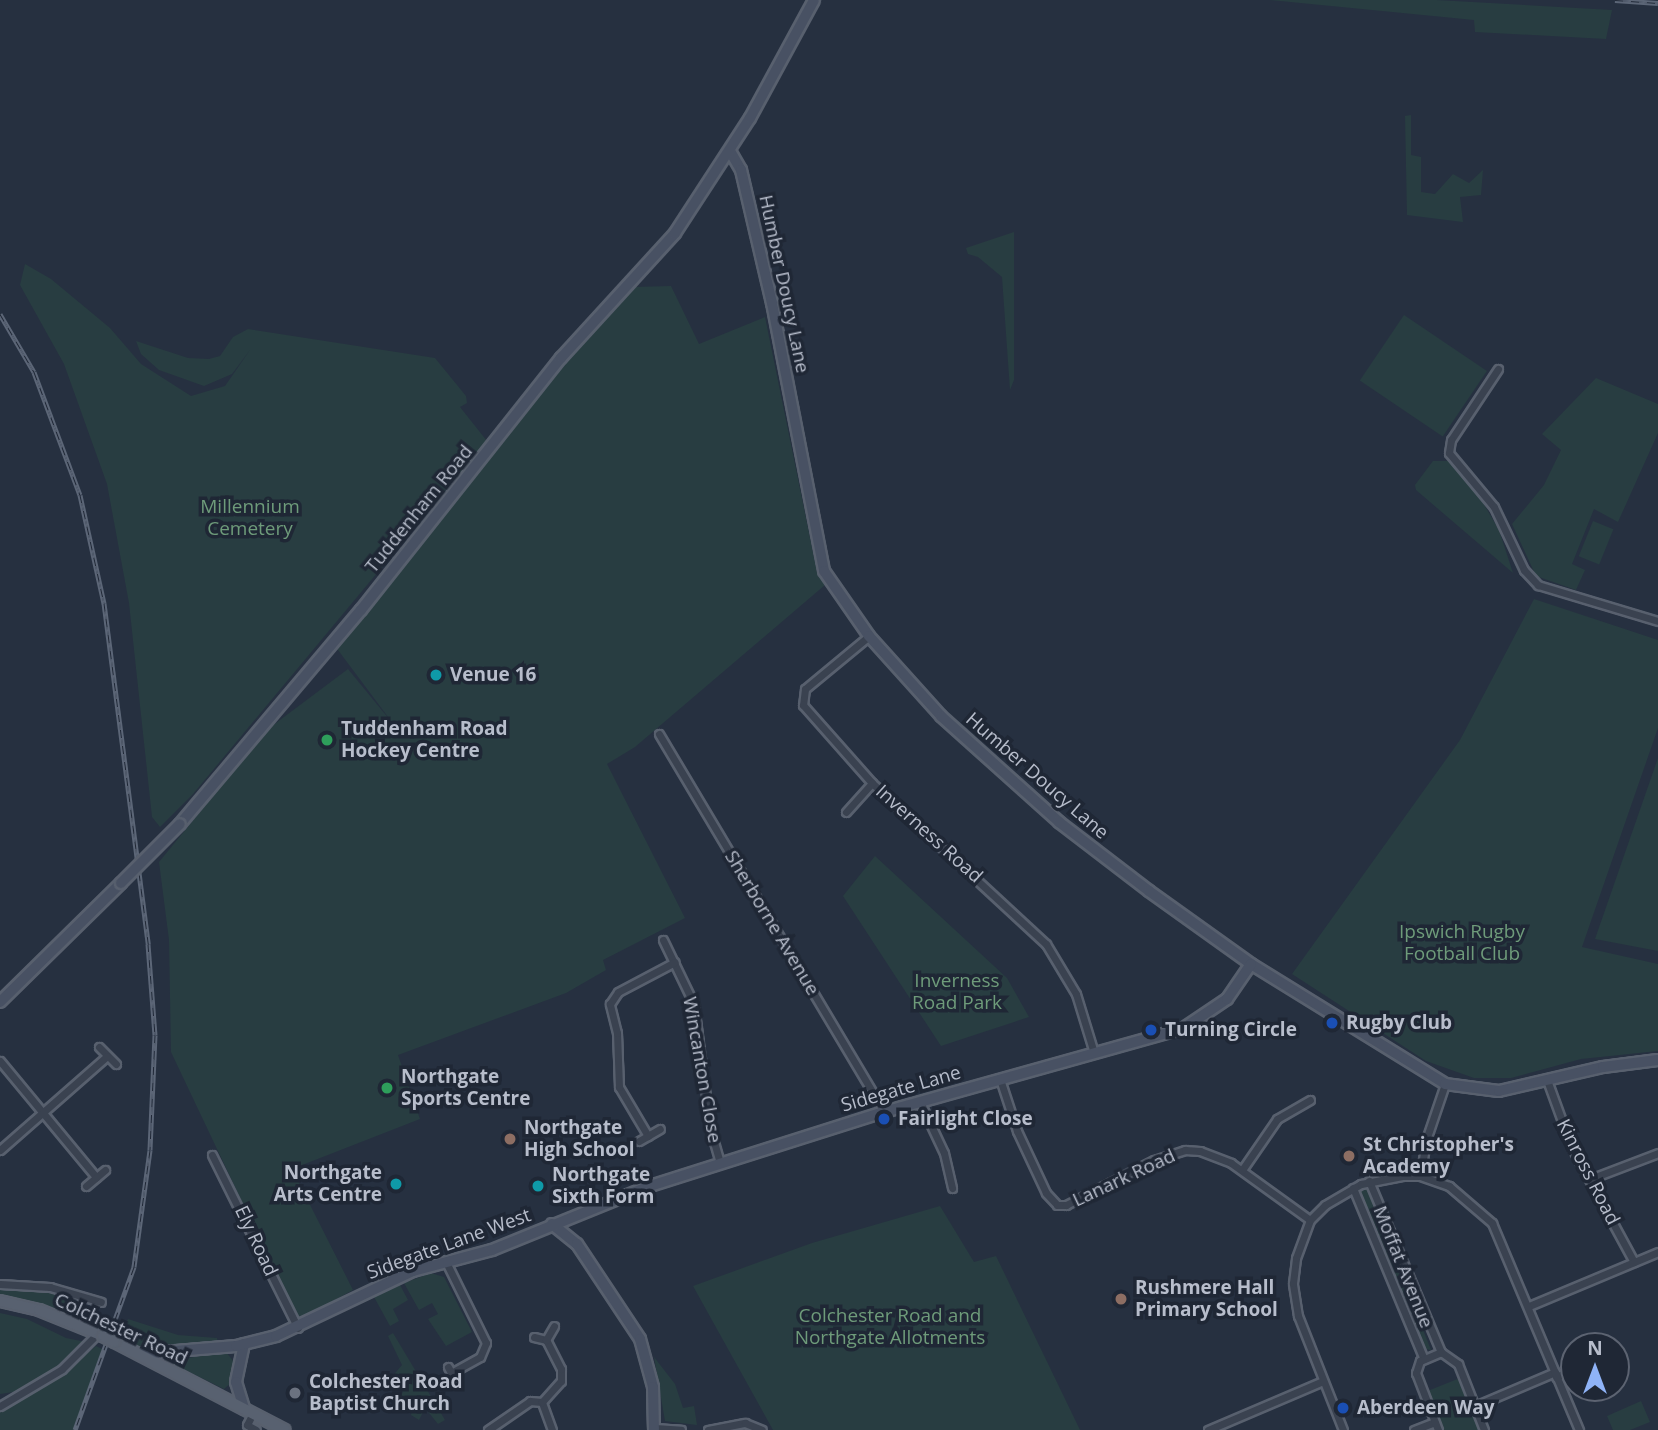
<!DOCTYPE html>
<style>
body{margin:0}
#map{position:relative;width:1658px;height:1430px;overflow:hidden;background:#263040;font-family:"Open Sans",sans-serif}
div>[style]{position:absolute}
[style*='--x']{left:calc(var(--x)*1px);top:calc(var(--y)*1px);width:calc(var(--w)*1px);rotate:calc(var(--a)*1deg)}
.green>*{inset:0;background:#283d41;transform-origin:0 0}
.roads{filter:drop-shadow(2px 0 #58606e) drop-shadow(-2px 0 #58606e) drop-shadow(0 2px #58606e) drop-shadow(0 -2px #58606e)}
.street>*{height:7px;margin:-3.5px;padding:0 3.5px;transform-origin:3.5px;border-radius:3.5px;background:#3a4250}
.secondary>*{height:10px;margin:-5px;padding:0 5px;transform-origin:5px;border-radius:5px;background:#485163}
.primary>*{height:10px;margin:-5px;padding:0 5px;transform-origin:5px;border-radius:5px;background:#586170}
.rail>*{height:5px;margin-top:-2.5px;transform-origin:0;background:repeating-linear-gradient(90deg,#1f2735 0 8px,#5c6677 0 16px);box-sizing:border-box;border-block:2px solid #5c6677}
.bridges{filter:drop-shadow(2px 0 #58606e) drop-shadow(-2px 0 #58606e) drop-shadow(0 2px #58606e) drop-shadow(0 -2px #58606e)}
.secondary-bridge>*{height:10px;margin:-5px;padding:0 5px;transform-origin:5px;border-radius:5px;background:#485163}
.primary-bridge>*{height:10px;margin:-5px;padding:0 5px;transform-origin:5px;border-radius:5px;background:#586170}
.dots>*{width:19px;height:19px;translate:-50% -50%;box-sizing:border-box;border:4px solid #1f2735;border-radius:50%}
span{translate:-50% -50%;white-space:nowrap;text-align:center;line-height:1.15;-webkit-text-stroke:7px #1f2735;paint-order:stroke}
.street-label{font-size:19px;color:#b7bdcb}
.park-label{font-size:19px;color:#6e9b7a}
.poi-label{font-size:19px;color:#b7bdcb;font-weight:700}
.left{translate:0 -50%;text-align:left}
.right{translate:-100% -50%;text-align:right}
.north{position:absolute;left:1560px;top:1332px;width:70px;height:70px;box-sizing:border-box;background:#1f2735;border:2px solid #5c6371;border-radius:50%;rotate:0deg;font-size:19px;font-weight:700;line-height:28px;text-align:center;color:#b7bdcb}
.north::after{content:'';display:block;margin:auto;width:24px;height:32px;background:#8fb3f7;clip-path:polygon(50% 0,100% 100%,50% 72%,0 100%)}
</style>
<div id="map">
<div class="green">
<i style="clip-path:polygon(1270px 0,1436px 0,1612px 10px,1606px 39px,1475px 32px,1474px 20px)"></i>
<i style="clip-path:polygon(1411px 115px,1411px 155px,1421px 157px,1421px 192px,1435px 194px,1453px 174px,1469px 183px,1483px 170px,1481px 195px,1460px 197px,1463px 222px,1407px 215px,1405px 116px)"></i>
<i style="clip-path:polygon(1014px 232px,1014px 380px,1010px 390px,1002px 277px,978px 257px,968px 254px,966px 248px)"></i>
<i style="clip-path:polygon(25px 264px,51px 279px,110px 328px,141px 364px,191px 396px,225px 386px,250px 350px,232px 374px,204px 386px,159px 370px,141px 354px,136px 341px,188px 358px,209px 359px,220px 356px,233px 337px,248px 329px,435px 358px,466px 396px,467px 403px,460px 407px,487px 441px,193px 794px,160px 827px,152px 817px,129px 603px,107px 484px,64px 364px,20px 285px)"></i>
<i style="clip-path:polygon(671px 286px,699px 344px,765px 317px,817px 572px,825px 585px,635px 747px,607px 764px,685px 918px,603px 960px,606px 970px,566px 993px,398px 1055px,420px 1119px,292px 1169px,353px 1290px,298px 1320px,171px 1052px,169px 940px,159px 862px,268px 729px,348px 669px,394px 725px,335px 646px,567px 358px,633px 287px)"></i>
<i style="left:1404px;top:315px;width:100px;height:79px;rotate:34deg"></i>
<i style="clip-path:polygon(1596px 378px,1658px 404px,1658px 433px,1618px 522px,1594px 509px,1572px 564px,1585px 570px,1576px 590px,1536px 576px,1512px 524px,1544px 485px,1561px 450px,1542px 434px)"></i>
<i style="clip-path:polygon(1433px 461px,1449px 461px,1482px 501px,1499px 530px,1513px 573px,1416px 490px,1415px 485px)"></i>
<i style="left:1593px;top:521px;width:22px;height:38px;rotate:22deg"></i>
<i style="clip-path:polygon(1534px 599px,1658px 640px,1658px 728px,1582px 947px,1658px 964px,1658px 1051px,1581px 1059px,1511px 1078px,1474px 1078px,1426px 1061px,1292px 974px,1460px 740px)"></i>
<i style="clip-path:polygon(1658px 758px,1658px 951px,1595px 939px)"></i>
<i style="clip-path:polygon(875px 856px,1007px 978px,1029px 1017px,941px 1046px,843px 896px)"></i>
<i style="clip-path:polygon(1362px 1187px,1367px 1188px,1431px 1350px,1425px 1349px,1359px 1192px)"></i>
<i style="clip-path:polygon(940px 1206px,974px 1262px,996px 1256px,1080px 1430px,773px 1430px,693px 1286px,812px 1243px)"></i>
<i style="clip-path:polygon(431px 1273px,444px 1277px,472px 1332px,446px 1346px,428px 1319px,438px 1314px,432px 1303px,419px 1310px,404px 1283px)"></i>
<i style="clip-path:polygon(400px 1285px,408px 1300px,393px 1309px,399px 1321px,390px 1326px,374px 1297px)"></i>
<i style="clip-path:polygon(0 1287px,57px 1292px,73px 1297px,64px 1312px,0 1295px)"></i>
<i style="clip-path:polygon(0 1313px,27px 1319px,66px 1338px,86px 1342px,59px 1367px,20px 1391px,0 1394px)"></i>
<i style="clip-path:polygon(128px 1319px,178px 1335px,217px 1338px,218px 1343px,140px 1348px,120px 1338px)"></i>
<i style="clip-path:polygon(393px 1333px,445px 1420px,438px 1424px,425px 1408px,419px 1420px,411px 1415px,412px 1405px,398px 1400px,403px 1392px,390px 1379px,402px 1365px,388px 1336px)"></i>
<i style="clip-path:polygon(96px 1346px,104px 1350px,75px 1430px,0 1430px,0 1412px,61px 1375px)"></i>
<i style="clip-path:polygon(226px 1352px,234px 1362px,231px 1383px,224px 1389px,173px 1364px,175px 1360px)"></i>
<i style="clip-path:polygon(654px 1357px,675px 1384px,683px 1408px,694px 1406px,697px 1425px,665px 1421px)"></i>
<i style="clip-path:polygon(1460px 1378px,1481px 1430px,1444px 1430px,1425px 1392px)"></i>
<i style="clip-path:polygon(1641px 1401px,1650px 1422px,1630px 1430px,1613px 1430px,1607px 1416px)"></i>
</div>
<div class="roads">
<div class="street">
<i style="--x:1498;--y:369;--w:85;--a:123.5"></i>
<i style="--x:1451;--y:440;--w:13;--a:99"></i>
<i style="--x:1449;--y:453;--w:70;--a:50.2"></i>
<i style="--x:1494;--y:507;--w:70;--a:64.5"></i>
<i style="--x:1524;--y:570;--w:21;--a:47"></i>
<i style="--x:1538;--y:585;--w:125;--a:16.7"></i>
<i style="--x:869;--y:636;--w:83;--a:140.4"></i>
<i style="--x:805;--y:689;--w:16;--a:97"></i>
<i style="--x:803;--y:705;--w:104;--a:48.5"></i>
<i style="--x:872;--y:783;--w:237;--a:42.8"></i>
<i style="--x:1046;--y:944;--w:58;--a:59"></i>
<i style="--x:1076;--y:994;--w:62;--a:73"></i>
<i style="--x:659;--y:734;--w:440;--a:59.2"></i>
<i style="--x:846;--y:812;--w:39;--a:-48"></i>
<i style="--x:663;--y:940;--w:71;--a:64.2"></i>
<i style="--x:694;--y:1004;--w:125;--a:82.6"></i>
<i style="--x:710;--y:1128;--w:37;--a:74"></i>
<i style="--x:99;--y:1047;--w:24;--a:45"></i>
<i style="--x:0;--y:1061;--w:151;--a:50.4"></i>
<i style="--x:1000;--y:1079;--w:55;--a:71.9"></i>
<i style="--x:1017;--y:1131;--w:68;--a:64.9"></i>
<i style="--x:1046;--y:1193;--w:16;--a:47"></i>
<i style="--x:1057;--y:1205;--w:9;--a:0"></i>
<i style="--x:1066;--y:1205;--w:99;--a:-27.1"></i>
<i style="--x:1154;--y:1160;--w:33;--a:-18"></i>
<i style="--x:1185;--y:1150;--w:15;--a:4"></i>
<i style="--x:1200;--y:1151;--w:33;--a:21"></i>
<i style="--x:1231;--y:1163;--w:97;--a:35.8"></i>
<i style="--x:1547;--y:1080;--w:70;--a:70"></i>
<i style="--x:1571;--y:1146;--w:132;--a:61.5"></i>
<i style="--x:920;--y:1102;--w:56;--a:64.8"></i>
<i style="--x:944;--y:1153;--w:36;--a:77"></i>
<i style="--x:648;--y:1136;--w:57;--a:-120.6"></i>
<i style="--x:619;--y:1087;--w:54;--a:-92.1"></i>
<i style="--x:617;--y:1033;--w:30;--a:-104"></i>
<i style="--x:610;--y:1004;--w:14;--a:-56"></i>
<i style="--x:618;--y:992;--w:64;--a:-27.8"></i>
<i style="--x:639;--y:1141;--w:24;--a:-30"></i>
<i style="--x:0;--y:1150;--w:142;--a:-41.3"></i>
<i style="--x:212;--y:1155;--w:193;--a:63.6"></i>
<i style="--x:1242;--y:1170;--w:62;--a:-55.5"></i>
<i style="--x:1277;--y:1119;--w:38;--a:-30"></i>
<i style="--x:1420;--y:1176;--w:40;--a:-80"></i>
<i style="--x:1427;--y:1137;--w:56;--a:-71.2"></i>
<i style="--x:1590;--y:1179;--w:73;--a:-20.9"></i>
<i style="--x:1369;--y:1181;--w:186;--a:67.2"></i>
<i style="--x:86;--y:1186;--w:25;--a:-40"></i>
<i style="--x:1353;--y:1188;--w:185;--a:67.5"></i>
<i style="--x:446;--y:1262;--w:90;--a:63.7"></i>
<i style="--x:486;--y:1343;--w:15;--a:113"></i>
<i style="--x:480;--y:1357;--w:33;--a:151"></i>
<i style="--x:0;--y:1284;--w:50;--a:3.4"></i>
<i style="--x:50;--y:1287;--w:53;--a:16.4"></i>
<i style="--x:1529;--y:1306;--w:140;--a:-22.7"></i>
<i style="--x:534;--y:1337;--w:12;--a:14"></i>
<i style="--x:448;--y:1367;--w:15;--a:62"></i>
<i style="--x:1556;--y:1377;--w:20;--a:-24"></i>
<i style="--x:0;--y:1406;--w:72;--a:-30.8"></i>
<i style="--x:62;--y:1369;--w:51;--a:-45"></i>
<i style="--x:1475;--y:1406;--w:87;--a:-23"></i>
<i style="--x:253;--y:1413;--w:13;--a:117"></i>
<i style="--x:247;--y:1425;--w:10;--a:29"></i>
<i style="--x:655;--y:1428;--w:26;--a:4"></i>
<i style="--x:488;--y:1430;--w:51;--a:-34.6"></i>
<i style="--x:530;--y:1401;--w:12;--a:5"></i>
<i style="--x:552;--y:1430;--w:30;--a:-110"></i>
<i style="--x:542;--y:1402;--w:28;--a:-48"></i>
<i style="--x:561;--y:1381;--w:12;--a:-90"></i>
<i style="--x:561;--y:1369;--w:33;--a:-117"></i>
<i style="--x:546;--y:1340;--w:16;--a:-60"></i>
<i style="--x:708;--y:1430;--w:38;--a:-11"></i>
<i style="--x:745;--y:1423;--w:18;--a:22"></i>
<i style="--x:1208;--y:1430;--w:125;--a:-23.1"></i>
<i style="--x:1343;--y:1430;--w:123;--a:-111.5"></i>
<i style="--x:1298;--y:1316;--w:33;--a:-99"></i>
<i style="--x:1293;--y:1283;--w:25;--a:-83"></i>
<i style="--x:1296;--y:1258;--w:40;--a:-69.8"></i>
<i style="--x:1310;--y:1220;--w:21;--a:-45"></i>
<i style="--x:1325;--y:1205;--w:42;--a:-30.3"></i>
<i style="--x:1361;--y:1184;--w:42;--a:-11"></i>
<i style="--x:1402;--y:1176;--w:18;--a:0"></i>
<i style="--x:1420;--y:1176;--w:31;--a:19"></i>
<i style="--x:1449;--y:1186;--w:57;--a:40.7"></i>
<i style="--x:1492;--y:1223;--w:225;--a:67.2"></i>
<i style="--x:1414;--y:1430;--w:22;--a:-21"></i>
<i style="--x:1438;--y:1430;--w:61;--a:-111.1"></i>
<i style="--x:1416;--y:1373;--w:13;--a:-72"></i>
<i style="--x:1420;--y:1361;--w:23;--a:-23"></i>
<i style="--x:1441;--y:1352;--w:21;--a:35"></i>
<i style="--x:1458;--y:1364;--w:71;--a:68.5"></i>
</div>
<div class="secondary">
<i style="--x:730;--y:151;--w:22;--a:60"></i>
<i style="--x:741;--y:170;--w:137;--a:76.9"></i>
<i style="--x:772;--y:303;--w:273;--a:79"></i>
<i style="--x:824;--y:571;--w:79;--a:55.3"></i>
<i style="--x:869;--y:636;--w:108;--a:48"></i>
<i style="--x:941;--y:716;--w:159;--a:41.9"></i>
<i style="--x:1059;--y:822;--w:113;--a:37.5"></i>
<i style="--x:1149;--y:891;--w:125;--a:35.6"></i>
<i style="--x:1251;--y:964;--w:228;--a:31.7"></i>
<i style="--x:1445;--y:1084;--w:54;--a:7.4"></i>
<i style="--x:1499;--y:1091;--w:107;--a:-13"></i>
<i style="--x:1603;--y:1067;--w:55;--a:-7.3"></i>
<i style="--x:180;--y:824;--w:280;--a:-49.8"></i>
<i style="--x:361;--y:610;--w:322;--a:-51.6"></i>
<i style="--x:561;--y:358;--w:169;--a:-47.6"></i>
<i style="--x:675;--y:233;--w:137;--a:-56.9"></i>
<i style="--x:750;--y:118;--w:134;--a:-61.5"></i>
<i style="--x:0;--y:1002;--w:170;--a:-44.5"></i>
<i style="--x:552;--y:1224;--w:32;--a:39"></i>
<i style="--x:577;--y:1244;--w:114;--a:56.4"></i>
<i style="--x:640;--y:1339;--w:50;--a:74.8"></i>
<i style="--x:653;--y:1387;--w:43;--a:88.7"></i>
<i style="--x:244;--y:1344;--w:39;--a:102"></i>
<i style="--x:236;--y:1382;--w:28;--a:73"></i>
<i style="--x:140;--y:1354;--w:96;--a:-4.8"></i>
<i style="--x:236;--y:1346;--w:41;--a:-14"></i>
<i style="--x:276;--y:1336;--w:152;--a:-25.4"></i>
<i style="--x:413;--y:1271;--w:82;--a:-14.9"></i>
<i style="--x:492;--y:1250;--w:167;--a:-22.1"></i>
<i style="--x:647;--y:1187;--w:249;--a:-17.6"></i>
<i style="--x:884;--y:1112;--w:312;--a:-15.6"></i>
<i style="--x:1184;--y:1028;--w:52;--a:-34"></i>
<i style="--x:1227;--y:999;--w:42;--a:-55.6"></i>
</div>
<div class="primary">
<i style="--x:0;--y:1301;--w:40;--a:13"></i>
<i style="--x:39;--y:1310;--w:69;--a:22.1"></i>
<i style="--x:115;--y:1342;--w:191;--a:27.4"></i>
</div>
</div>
<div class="rail">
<i style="--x:1615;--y:0;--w:43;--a:4"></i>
<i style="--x:0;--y:314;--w:67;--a:59.6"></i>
<i style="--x:34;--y:372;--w:131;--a:69.5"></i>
<i style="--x:80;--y:495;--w:111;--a:77.5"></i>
<i style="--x:104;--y:603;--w:344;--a:82.6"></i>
<i style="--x:148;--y:944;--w:91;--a:85.6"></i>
<i style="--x:155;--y:1035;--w:115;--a:92.5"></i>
<i style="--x:150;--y:1150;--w:118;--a:97.8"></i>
<i style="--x:134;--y:1267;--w:173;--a:109.9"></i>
</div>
<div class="bridges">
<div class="secondary-bridge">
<i style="--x:121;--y:883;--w:83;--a:-45"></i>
</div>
<div class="primary-bridge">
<i style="--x:103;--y:1336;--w:13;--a:27"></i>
</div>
</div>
<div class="dots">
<i style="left:436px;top:675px;background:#0f9aa8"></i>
<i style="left:327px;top:740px;background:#2e9e5b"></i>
<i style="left:1332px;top:1023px;background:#1a4fb4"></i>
<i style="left:1151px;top:1030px;background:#1a4fb4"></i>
<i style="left:387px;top:1088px;background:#2e9e5b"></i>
<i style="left:884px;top:1119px;background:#1a4fb4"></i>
<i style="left:510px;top:1139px;background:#8d6e63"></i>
<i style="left:1349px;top:1156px;background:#8d6e63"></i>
<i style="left:396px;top:1184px;background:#0f9aa8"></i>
<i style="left:538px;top:1186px;background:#0f9aa8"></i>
<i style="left:1121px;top:1299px;background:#8d6e63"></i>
<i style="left:295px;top:1393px;background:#6b7280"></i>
<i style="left:1343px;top:1408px;background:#1a4fb4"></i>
</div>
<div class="street-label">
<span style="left:784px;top:284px;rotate:78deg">Humber Doucy Lane</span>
<span style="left:419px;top:509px;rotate:-51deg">Tuddenham Road</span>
<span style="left:1037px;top:776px;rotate:41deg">Humber Doucy Lane</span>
<span style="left:929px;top:834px;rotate:42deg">Inverness Road</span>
<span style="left:772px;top:923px;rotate:59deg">Sherborne Avenue</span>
<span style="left:702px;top:1070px;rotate:80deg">Wincanton Close</span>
<span style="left:901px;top:1089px;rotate:-16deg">Sidegate Lane</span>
<span style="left:1588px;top:1172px;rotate:63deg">Kinross Road</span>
<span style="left:1124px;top:1178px;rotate:-25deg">Lanark Road</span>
<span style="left:256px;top:1241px;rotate:65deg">Ely Road</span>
<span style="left:449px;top:1244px;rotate:-20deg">Sidegate Lane West</span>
<span style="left:1403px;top:1267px;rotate:68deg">Moffat Avenue</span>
<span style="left:121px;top:1329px;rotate:25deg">Colchester Road</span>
</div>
<div class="park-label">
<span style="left:250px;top:518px">Millennium<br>Cemetery</span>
<span style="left:1462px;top:943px">Ipswich Rugby<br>Football Club</span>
<span style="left:957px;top:992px">Inverness<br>Road Park</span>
<span style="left:890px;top:1327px">Colchester Road and<br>Northgate Allotments</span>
</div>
<div class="poi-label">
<span class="left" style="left:450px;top:675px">Venue 16</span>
<span class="left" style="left:341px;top:740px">Tuddenham Road<br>Hockey Centre</span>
<span class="left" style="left:1346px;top:1023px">Rugby Club</span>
<span class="left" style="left:1165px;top:1030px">Turning Circle</span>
<span class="left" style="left:401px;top:1088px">Northgate<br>Sports Centre</span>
<span class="left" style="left:898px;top:1119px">Fairlight Close</span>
<span class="left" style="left:524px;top:1139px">Northgate<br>High School</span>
<span class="left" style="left:1363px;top:1156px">St Christopher's<br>Academy</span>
<span class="right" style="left:382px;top:1184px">Northgate<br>Arts Centre</span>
<span class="left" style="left:552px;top:1186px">Northgate<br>Sixth Form</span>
<span class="left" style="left:1135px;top:1299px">Rushmere Hall<br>Primary School</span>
<span class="left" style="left:309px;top:1393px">Colchester Road<br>Baptist Church</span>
<span class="left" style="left:1357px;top:1408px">Aberdeen Way</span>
</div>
<div class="north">N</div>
</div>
